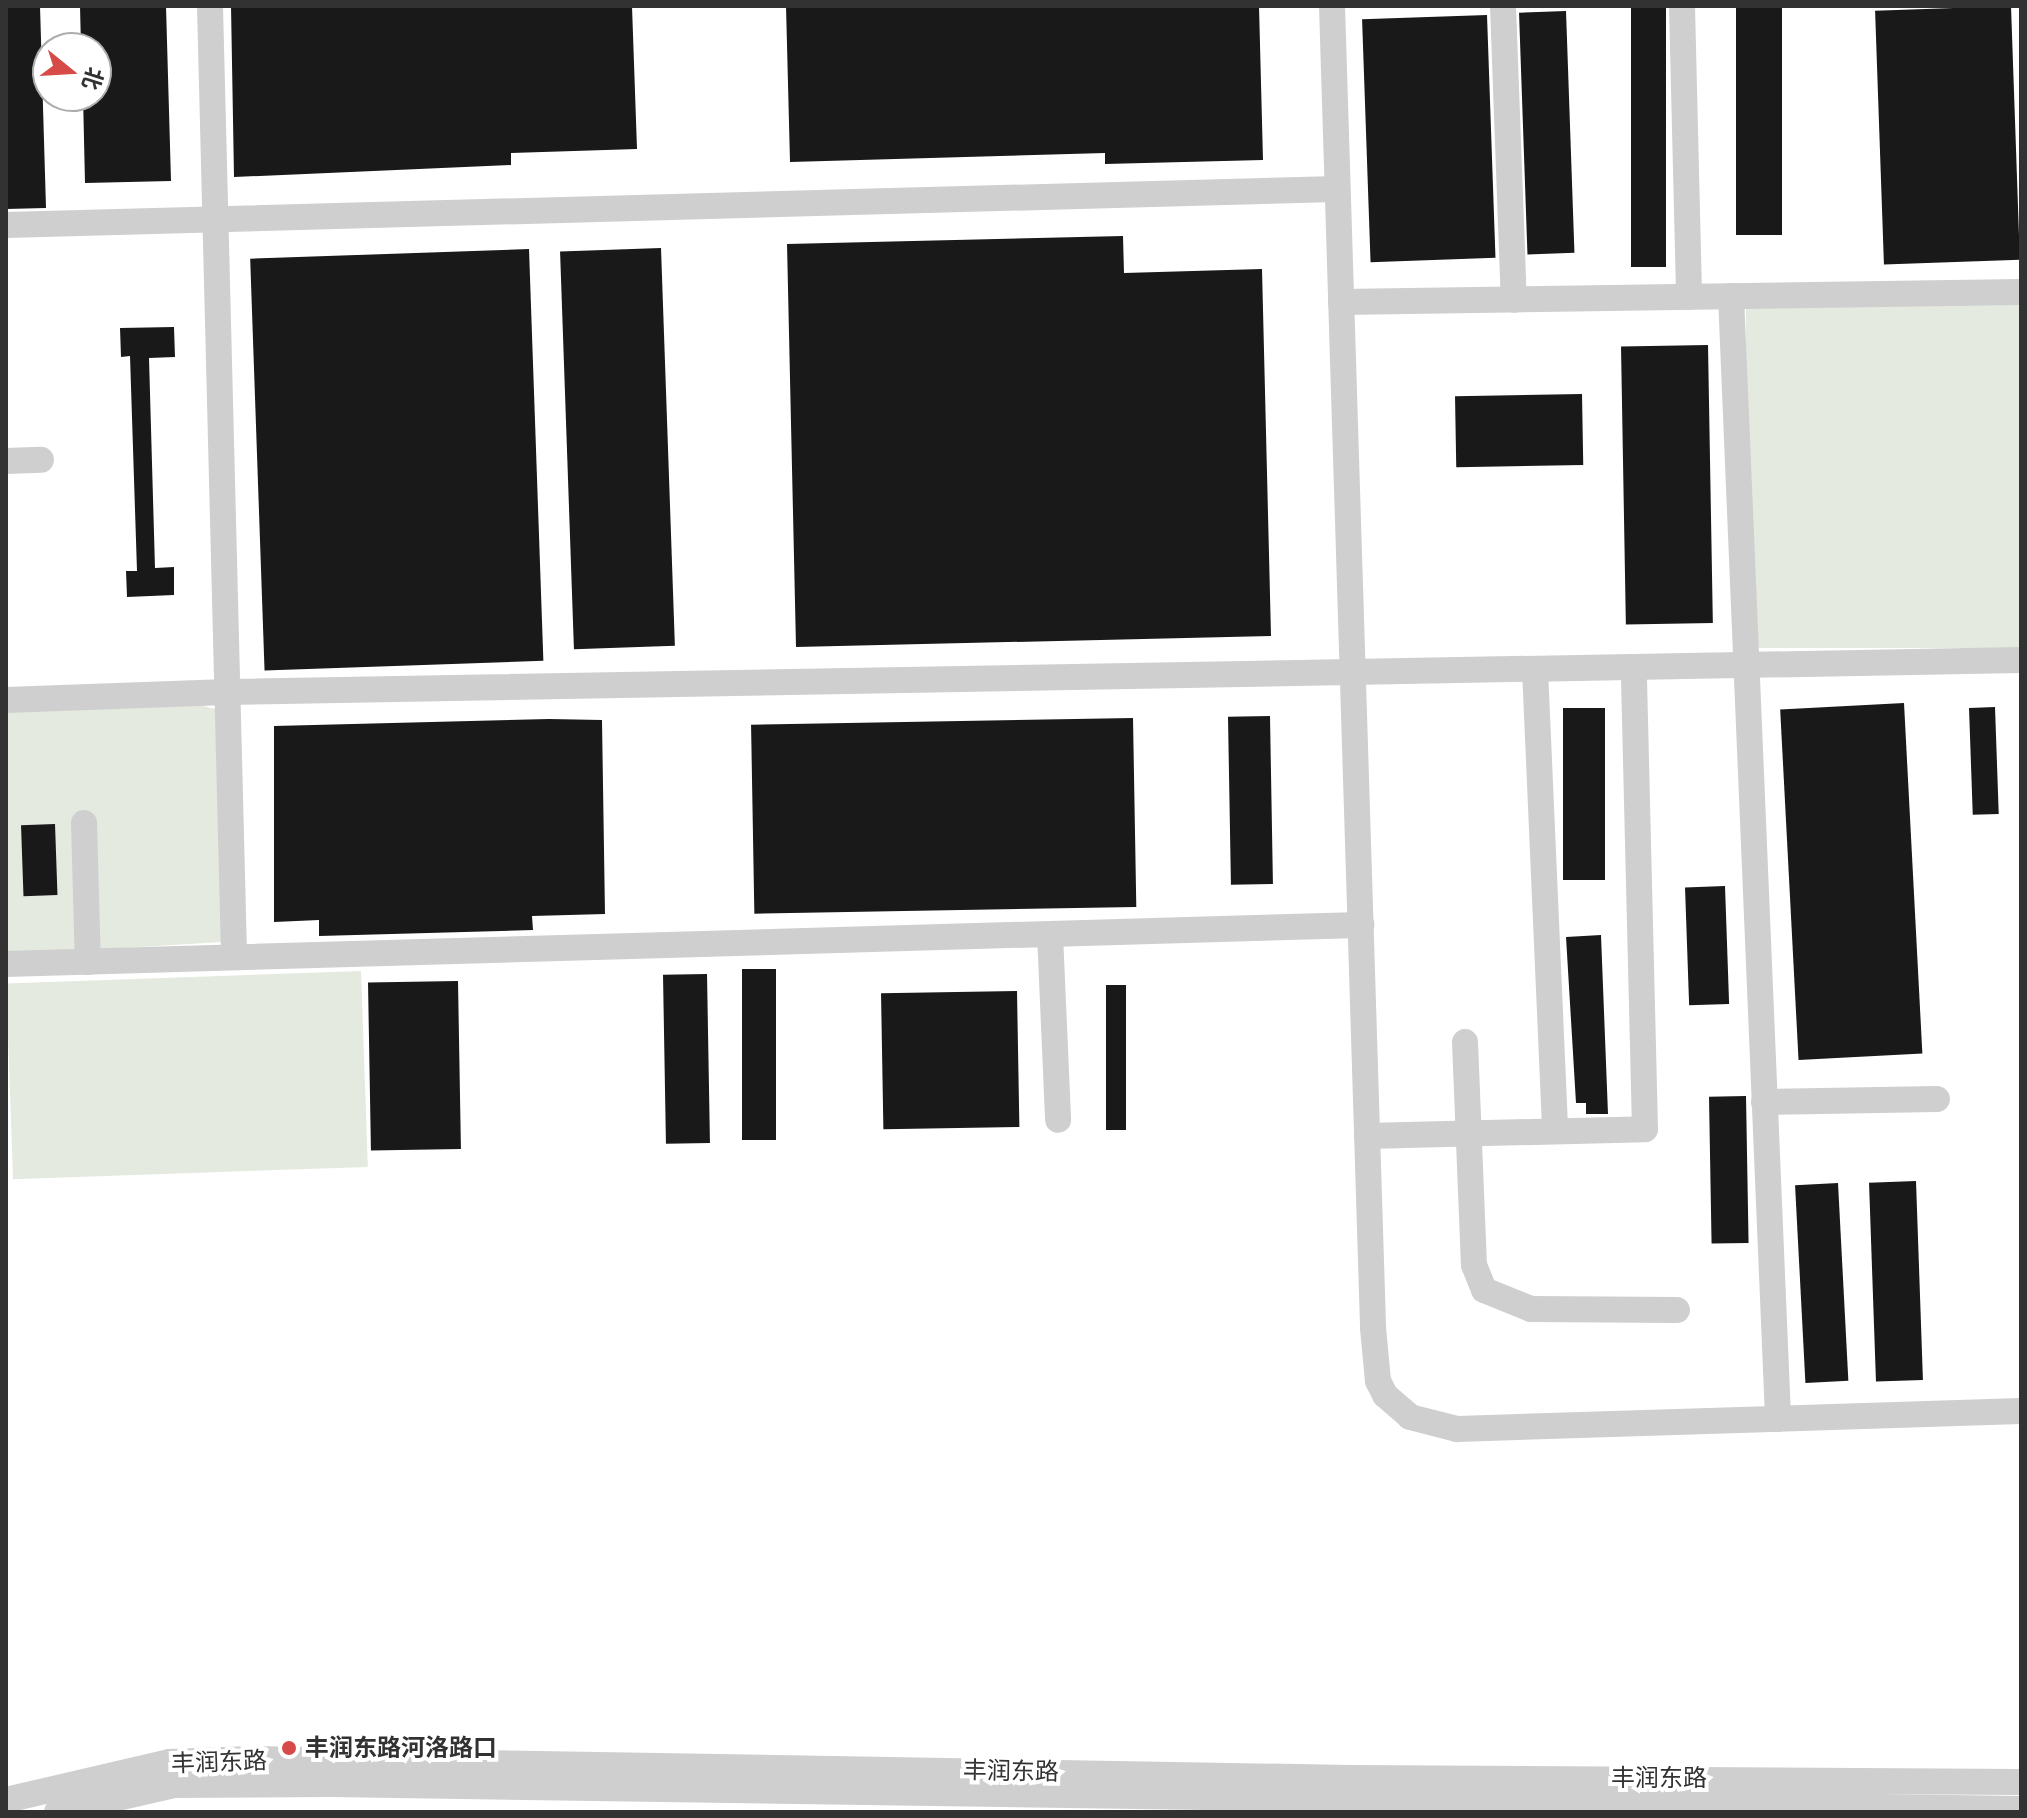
<!DOCTYPE html>
<meta charset="utf-8">
<style>
body{margin:0}
#map{position:relative;width:2027px;height:1818px;overflow:hidden;background:#fff;font-family:"Archivo Narrow","Noto Sans SC",sans-serif}
div>[style]{position:absolute}
[style*='--x']{left:calc(var(--x)*1px);top:calc(var(--y)*1px);width:calc(var(--w)*1px);rotate:calc(var(--a)*1deg)}
.green>*{inset:0;background:#e4eadf;transform-origin:0 0}
.building>*{inset:0;background:#191919;transform-origin:0 0}
.minor>*{height:26px;margin:-13px;padding:0 13px;transform-origin:13px;border-radius:13px;background:#cfcfcf}
.dots>*{width:22px;height:22px;translate:-50% -50%;box-sizing:border-box;border:4px solid #fff;border-radius:50%}
span{translate:-50% -50%;white-space:nowrap;text-align:center;line-height:1.15;-webkit-text-stroke:8px #fff;paint-order:stroke}
.poi-label{font-size:24px;color:#323232;font-weight:700}
.left{translate:0 -50%;text-align:left}
.street-label{font-size:24px;color:#323232}
.frame{position:absolute;inset:0;border:8px solid #323232;pointer-events:none}
.north{position:absolute;left:32px;top:32px;width:80px;height:80px;box-sizing:border-box;background:#fff;border:2px solid #adadad;border-radius:50%;rotate:108deg;font-size:22px;font-weight:700;line-height:32px;text-align:center;color:#323232}
.north::after{content:'';display:block;margin:auto;width:28px;height:36px;background:#d64a48;clip-path:polygon(50% 0,100% 100%,50% 72%,0 100%)}
</style>
<div id="map">
<div class="green">
<i style="left:2021px;top:304px;width:344px;height:275px;rotate:90deg"></i>
<i style="clip-path:polygon(196px 704px,215px 709px,222px 942px,6px 955px,6px 712px)"></i>
<i style="left:361px;top:971px;width:196px;height:355px;rotate:88deg"></i>
</div>
<div class="building">
<i style="clip-path:polygon(6px 6px,40px 6px,46px 208px,6px 209px)"></i>
<i style="clip-path:polygon(80px 6px,166px 6px,171px 181px,85px 183px,83px 96px,96px 96px,96px 48px,81px 48px)"></i>
<i style="clip-path:polygon(231px 6px,632px 6px,637px 149px,511px 153px,511px 165px,234px 177px)"></i>
<i style="clip-path:polygon(786px 6px,1259px 6px,1263px 160px,1105px 164px,1105px 153px,790px 162px)"></i>
<i style="left:1631px;top:6px;width:35px;height:261px"></i>
<i style="left:1736px;top:6px;width:46px;height:229px"></i>
<i style="left:2011px;top:6px;width:254px;height:136px;rotate:88deg"></i>
<i style="left:1566px;top:11px;width:242px;height:47px;rotate:88deg"></i>
<i style="left:1487px;top:15px;width:243px;height:125px;rotate:88deg"></i>
<i style="clip-path:polygon(1123px 236px,1124px 273px,1262px 269px,1271px 636px,796px 647px,787px 244px)"></i>
<i style="left:661px;top:248px;width:398px;height:101px;rotate:88deg"></i>
<i style="left:529px;top:249px;width:412px;height:279px;rotate:88deg"></i>
<i style="clip-path:polygon(174px 327px,175px 357px,149px 358px,155px 568px,174px 567px,174px 595px,127px 597px,126px 571px,137px 571px,130px 356px,121px 357px,120px 328px)"></i>
<i style="left:1708px;top:345px;width:278px;height:87px;rotate:89deg"></i>
<i style="left:1582px;top:394px;width:71px;height:127px;rotate:89deg"></i>
<i style="left:1904px;top:703px;width:351px;height:124px;rotate:87deg"></i>
<i style="left:1995px;top:707px;width:107px;height:26px;rotate:88deg"></i>
<i style="left:1563px;top:708px;width:42px;height:172px"></i>
<i style="left:1270px;top:716px;width:168px;height:42px;rotate:89deg"></i>
<i style="left:1133px;top:718px;width:189px;height:382px;rotate:89deg"></i>
<i style="clip-path:polygon(549px 719px,602px 720px,605px 914px,532px 916px,533px 930px,319px 936px,319px 920px,274px 922px,274px 726px)"></i>
<i style="left:55px;top:824px;width:71px;height:34px;rotate:88deg"></i>
<i style="left:1725px;top:886px;width:118px;height:40px;rotate:88deg"></i>
<i style="clip-path:polygon(1601px 935px,1608px 1114px,1586px 1114px,1586px 1103px,1576px 1103px,1566px 937px)"></i>
<i style="left:742px;top:969px;width:34px;height:171px"></i>
<i style="left:707px;top:974px;width:169px;height:44px;rotate:89deg"></i>
<i style="left:458px;top:981px;width:168px;height:90px;rotate:89deg"></i>
<i style="left:1106px;top:985px;width:20px;height:145px"></i>
<i style="left:1017px;top:991px;width:136px;height:136px;rotate:89deg"></i>
<i style="left:1746px;top:1096px;width:147px;height:37px;rotate:89deg"></i>
<i style="left:1916px;top:1181px;width:199px;height:47px;rotate:88deg"></i>
<i style="left:1838px;top:1183px;width:198px;height:43px;rotate:87deg"></i>
</div>
<div class="minor">
<i style="--x:210;--y:6;--w:951;--a:88.55"></i>
<i style="--x:1332;--y:6;--w:1323;--a:88.22"></i>
<i style="--x:1373;--y:1328;--w:53;--a:84.6"></i>
<i style="--x:1378;--y:1381;--w:16;--a:63"></i>
<i style="--x:1385;--y:1395;--w:33;--a:41"></i>
<i style="--x:1410;--y:1417;--w:49;--a:14.3"></i>
<i style="--x:1457;--y:1429;--w:564;--a:-1.83"></i>
<i style="--x:1503;--y:6;--w:294;--a:87.9"></i>
<i style="--x:1682;--y:6;--w:291;--a:88.6"></i>
<i style="--x:6;--y:225;--w:1331;--a:-1.55"></i>
<i style="--x:1731;--y:296;--w:1124;--a:87.6"></i>
<i style="--x:1341;--y:302;--w:680;--a:-0.84"></i>
<i style="--x:6;--y:461;--w:35;--a:-2"></i>
<i style="--x:1535;--y:669;--w:462;--a:87.5"></i>
<i style="--x:6;--y:700;--w:221;--a:-2.1"></i>
<i style="--x:227;--y:692;--w:1794;--a:-1.02"></i>
<i style="--x:84;--y:823;--w:139;--a:88.4"></i>
<i style="--x:1050;--y:934;--w:186;--a:87.5"></i>
<i style="--x:6;--y:964;--w:1356;--a:-1.65"></i>
<i style="--x:1465;--y:1042;--w:223;--a:87.7"></i>
<i style="--x:1474;--y:1265;--w:27;--a:68"></i>
<i style="--x:1484;--y:1290;--w:51;--a:22"></i>
<i style="--x:1531;--y:1309;--w:146;--a:0.4"></i>
<i style="--x:1764;--y:1102;--w:173;--a:-1"></i>
<i style="--x:1367;--y:1136;--w:278;--a:-1.4"></i>
<i style="--x:1645;--y:1129;--w:462;--a:-91.4"></i>
<i style="--x:6;--y:1800;--w:167;--a:-13.1"></i>
<i style="--x:169;--y:1762;--w:82;--a:-2.1"></i>
<i style="--x:251;--y:1759;--w:1100;--a:0.99"></i>
<i style="--x:1351;--y:1778;--w:670;--a:0.34"></i>
<i style="--x:57;--y:1812;--w:120;--a:-13"></i>
<i style="--x:174;--y:1785;--w:157;--a:-0.4"></i>
<i style="--x:331;--y:1784;--w:1690;--a:0.85"></i>
</div>
<div class="dots">
<i style="left:289px;top:1748px;background:#d64a48"></i>
</div>
<div class="poi-label">
<span class="left" style="left:305px;top:1748px">丰润东路河洛路口</span>
</div>
<div class="street-label">
<span style="left:219px;top:1762px;rotate:-2deg">丰润东路</span>
<span style="left:1011px;top:1771px;rotate:1deg">丰润东路</span>
<span style="left:1659px;top:1778px">丰润东路</span>
</div>
<div class="frame"></div>
<div class="north">北</div>
</div>
